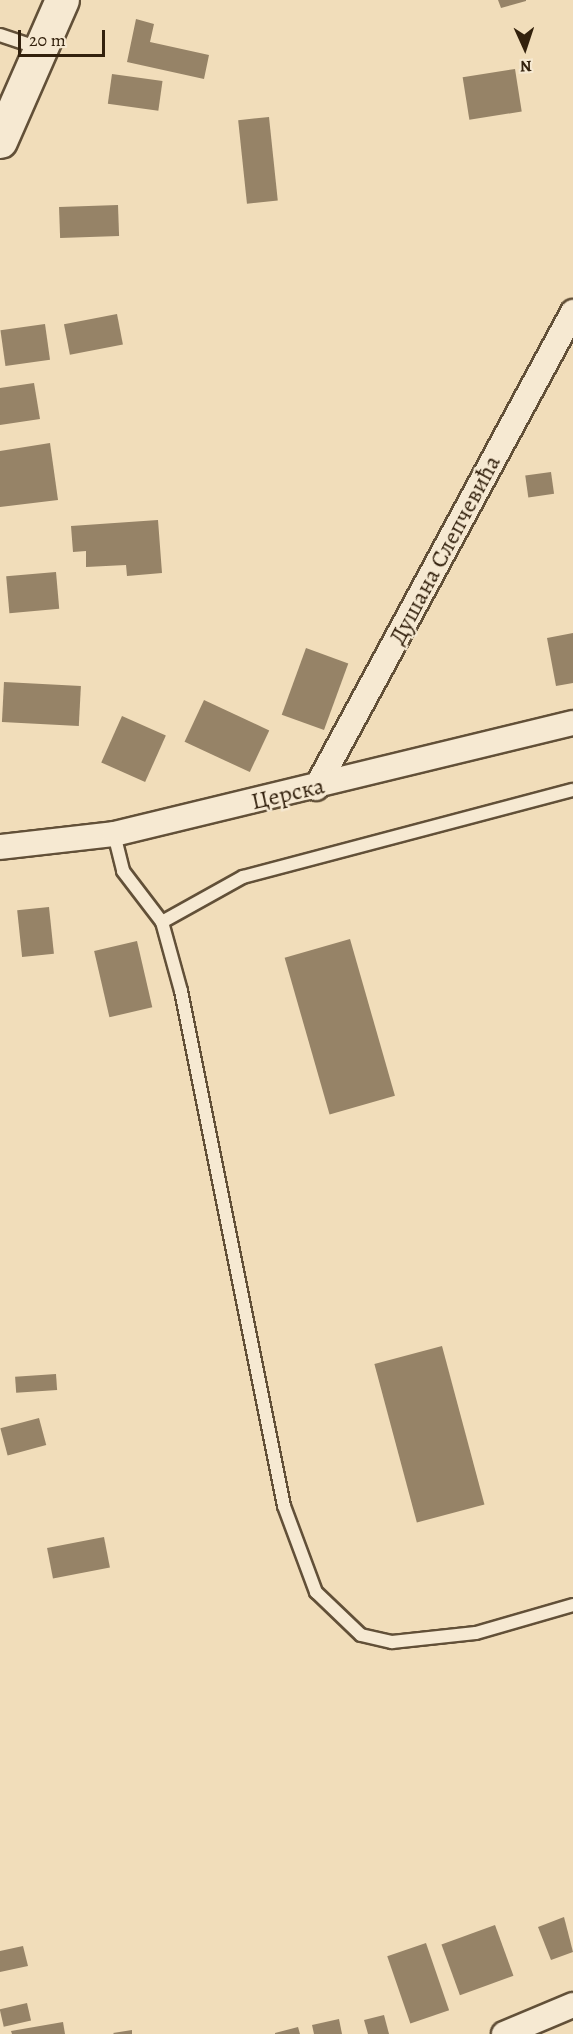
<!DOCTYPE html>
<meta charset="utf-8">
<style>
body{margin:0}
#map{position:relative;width:573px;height:2034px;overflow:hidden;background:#f1ddba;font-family:Alegreya,serif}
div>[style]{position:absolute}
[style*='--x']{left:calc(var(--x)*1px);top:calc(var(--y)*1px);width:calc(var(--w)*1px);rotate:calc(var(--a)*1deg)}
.building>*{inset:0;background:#968367;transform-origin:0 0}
.roads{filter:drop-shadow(2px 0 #625038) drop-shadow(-2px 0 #625038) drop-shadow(0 2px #625038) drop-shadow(0 -2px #625038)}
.service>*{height:12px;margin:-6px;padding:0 6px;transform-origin:6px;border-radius:6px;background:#f6e9d2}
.minor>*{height:24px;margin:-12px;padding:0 12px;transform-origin:12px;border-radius:12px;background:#f6e9d2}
.secondary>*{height:33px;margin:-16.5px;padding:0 16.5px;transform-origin:16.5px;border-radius:16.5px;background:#f6e9d2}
span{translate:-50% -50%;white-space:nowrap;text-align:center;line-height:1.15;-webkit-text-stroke:4.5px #f6e9d2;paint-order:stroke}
.street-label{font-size:24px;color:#33210d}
.north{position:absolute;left:495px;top:18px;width:60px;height:60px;-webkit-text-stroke:4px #f6e9d2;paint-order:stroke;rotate:177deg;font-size:16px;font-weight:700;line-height:24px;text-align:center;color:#33210d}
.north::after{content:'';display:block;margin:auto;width:21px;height:27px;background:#33210d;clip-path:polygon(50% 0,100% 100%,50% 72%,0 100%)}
.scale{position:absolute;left:18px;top:30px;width:87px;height:27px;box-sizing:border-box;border:3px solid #33210d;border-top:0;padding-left:8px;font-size:18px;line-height:21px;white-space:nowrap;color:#33210d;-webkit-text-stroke:4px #f6e9d2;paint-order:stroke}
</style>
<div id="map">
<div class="building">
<i style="clip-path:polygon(498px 0,526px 0,526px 1px,501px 8px)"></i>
<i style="clip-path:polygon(136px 19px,154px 24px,150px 42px,209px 55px,204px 79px,127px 62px)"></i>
<i style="left:515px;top:69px;width:43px;height:53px;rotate:81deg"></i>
<i style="left:112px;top:74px;width:51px;height:30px;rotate:8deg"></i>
<i style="left:269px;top:117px;width:84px;height:31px;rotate:84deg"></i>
<i style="left:118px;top:205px;width:31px;height:59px;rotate:88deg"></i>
<i style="left:117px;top:314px;width:31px;height:54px;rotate:79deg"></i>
<i style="left:45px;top:324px;width:36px;height:45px;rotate:82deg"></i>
<i style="clip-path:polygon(34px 383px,40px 419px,0 425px,0 388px)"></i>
<i style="clip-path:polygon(50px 443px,58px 500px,0 507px,0 451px)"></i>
<i style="left:551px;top:472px;width:22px;height:26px;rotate:82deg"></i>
<i style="clip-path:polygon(158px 520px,162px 573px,127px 576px,126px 565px,86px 567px,86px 551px,73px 552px,71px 526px)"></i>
<i style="left:56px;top:572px;width:37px;height:50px;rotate:85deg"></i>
<i style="clip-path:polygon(573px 633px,573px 683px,556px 686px,547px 638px)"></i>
<i style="left:306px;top:648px;width:45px;height:71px;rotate:20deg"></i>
<i style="left:4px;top:682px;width:77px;height:40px;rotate:3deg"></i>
<i style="left:204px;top:700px;width:72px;height:46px;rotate:25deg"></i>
<i style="left:122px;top:716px;width:48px;height:51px;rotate:24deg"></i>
<i style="left:49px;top:907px;width:47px;height:32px;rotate:84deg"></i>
<i style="left:350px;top:939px;width:163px;height:68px;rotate:74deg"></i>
<i style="left:137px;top:941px;width:68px;height:44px;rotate:77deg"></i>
<i style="left:442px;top:1346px;width:164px;height:70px;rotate:75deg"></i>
<i style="left:56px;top:1374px;width:16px;height:41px;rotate:86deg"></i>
<i style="left:39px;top:1418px;width:28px;height:40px;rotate:75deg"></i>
<i style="left:104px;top:1537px;width:31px;height:58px;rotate:79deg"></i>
<i style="clip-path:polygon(564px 1917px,573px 1952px,551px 1960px,538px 1927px)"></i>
<i style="left:495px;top:1925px;width:54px;height:57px;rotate:70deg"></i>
<i style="left:426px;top:1943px;width:71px;height:41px;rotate:71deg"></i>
<i style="clip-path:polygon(23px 1946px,28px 1966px,0 1972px,0 1951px)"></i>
<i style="left:27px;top:2003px;width:18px;height:28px;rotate:77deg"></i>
<i style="clip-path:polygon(384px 2015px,389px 2034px,368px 2034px,364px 2020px)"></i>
<i style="clip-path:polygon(339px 2019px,342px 2034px,314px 2034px,312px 2025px)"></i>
<i style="clip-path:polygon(63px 2022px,65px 2034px,12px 2034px,11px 2031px)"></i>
<i style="clip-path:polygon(298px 2027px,300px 2034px,275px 2034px,275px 2033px)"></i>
<i style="clip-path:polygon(132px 2030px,132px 2034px,114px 2034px,113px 2033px)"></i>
</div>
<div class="roads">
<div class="service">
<i style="--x:0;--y:35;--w:41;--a:18.4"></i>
<i style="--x:114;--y:834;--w:38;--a:76"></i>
<i style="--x:123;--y:871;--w:64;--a:52.6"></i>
<i style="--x:162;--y:922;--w:72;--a:74.6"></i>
<i style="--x:181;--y:991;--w:525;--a:78.69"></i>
<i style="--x:284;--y:1506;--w:92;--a:69.6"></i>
<i style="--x:316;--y:1592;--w:62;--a:43.7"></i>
<i style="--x:361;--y:1635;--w:32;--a:13"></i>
<i style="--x:392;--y:1642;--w:84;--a:-6.1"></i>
<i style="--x:476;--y:1633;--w:101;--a:-16.1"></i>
<i style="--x:162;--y:922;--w:93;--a:-29.1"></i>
<i style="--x:243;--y:877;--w:341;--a:-14.8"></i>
</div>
<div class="minor">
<i style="--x:316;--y:788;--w:541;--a:-61.63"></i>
<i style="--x:0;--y:847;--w:115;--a:-6.5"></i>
<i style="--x:114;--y:834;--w:472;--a:-13.6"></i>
<i style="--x:504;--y:2034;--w:75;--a:-22.8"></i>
</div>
<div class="secondary">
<i style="--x:0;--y:141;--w:154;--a:-66.3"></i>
</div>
</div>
<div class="street-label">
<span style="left:445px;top:550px;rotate:-62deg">Душана Слепчевића</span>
<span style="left:288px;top:794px;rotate:-13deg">Церска</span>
</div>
<div class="north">N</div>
<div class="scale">20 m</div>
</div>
